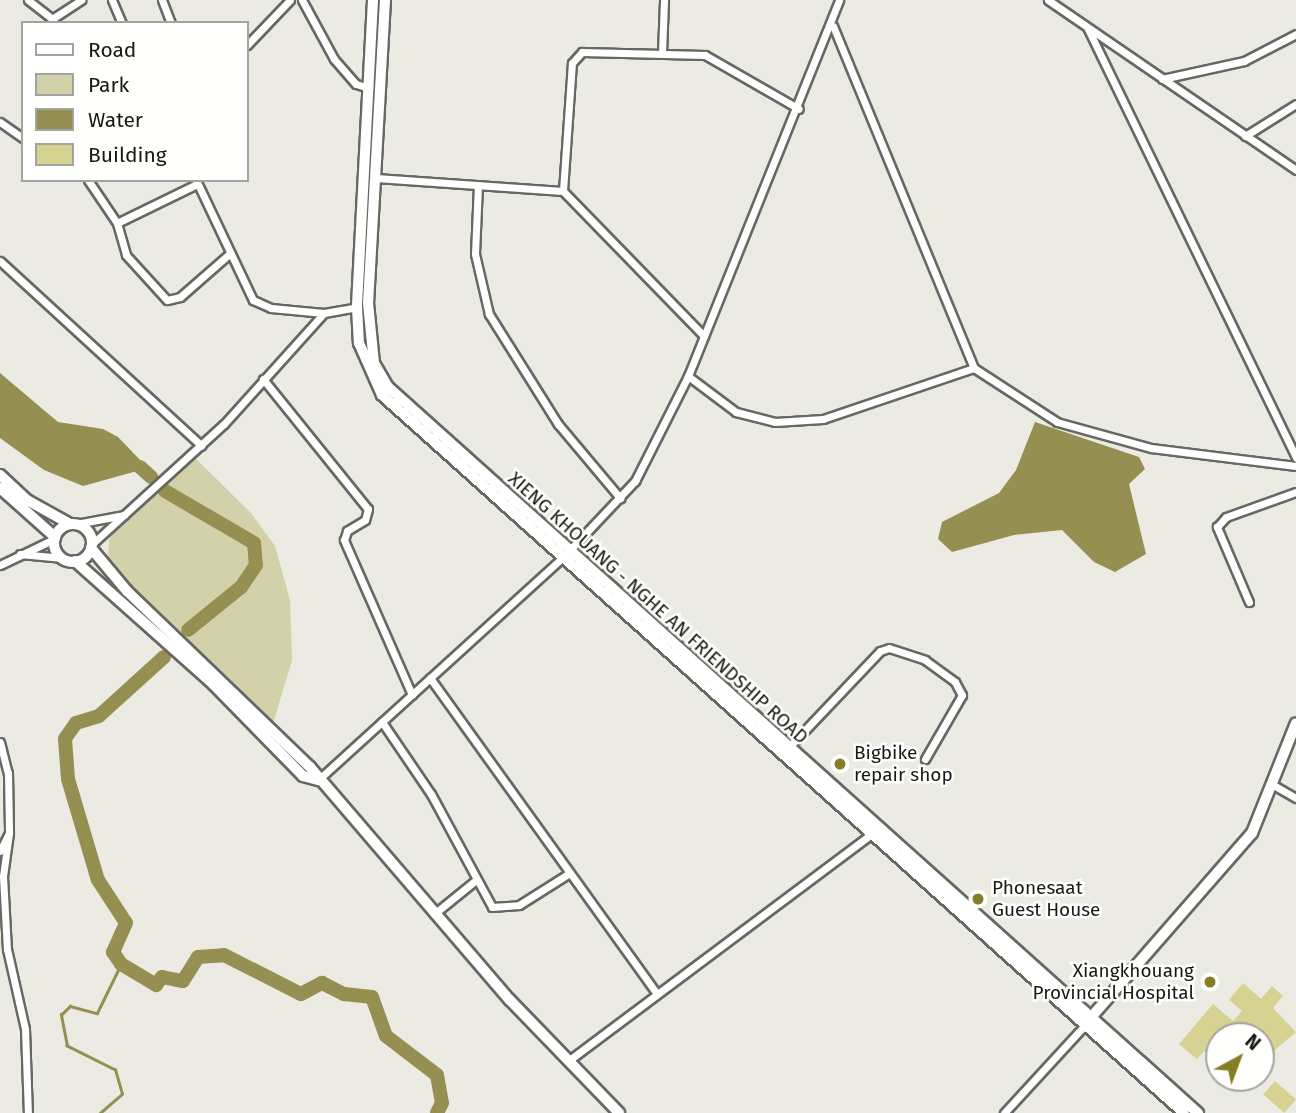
<!DOCTYPE html>
<style>
body{margin:0}
#map{position:relative;width:1296px;height:1113px;overflow:hidden;background:#ebebe4;font-family:"Fira Sans",sans-serif}
div>[style]{position:absolute}
[style*='--x']{left:calc(var(--x)*1px);top:calc(var(--y)*1px);width:calc(var(--w)*1px);rotate:calc(var(--a)*1deg)}
.green>*{inset:0;background:#d3d1a9}
.water>*{inset:0;background:#959052}
.stream>*{height:2.5px;margin:-1.25px;padding:0 1.25px;transform-origin:1.25px;border-radius:1.25px;background:#959052}
.river>*{height:14px;margin:-7px;padding:0 7px;transform-origin:7px;border-radius:7px;background:#959052}
.building>*{inset:0;background:#d6d291;transform-origin:0 0}
.roads{filter:drop-shadow(2px 0 #686862) drop-shadow(-2px 0 #686862) drop-shadow(0 2px #686862) drop-shadow(0 -2px #686862)}
.street>*{height:7px;margin:-3.5px;padding:0 3.5px;transform-origin:3.5px;border-radius:3.5px;background:#fff}
.secondary>*{height:10px;margin:-5px;padding:0 5px;transform-origin:5px;border-radius:5px;background:#fff}
.secondary>.ring{margin:-5px;padding:0;box-sizing:content-box;background:none;border:10px solid #fff;border-radius:50%}
.dots>*{width:19px;height:19px;translate:-50% -50%;box-sizing:border-box;border:4px solid #fffffe;border-radius:50%}
span{translate:-50% -50%;white-space:nowrap;text-align:center;line-height:1.15;-webkit-text-stroke:5px #fffffe;paint-order:stroke}
.street-label{font-size:19px;color:#181815}
.poi-label{font-size:19px;color:#181815}
.left{translate:0 -50%;text-align:left}
.right{translate:-100% -50%;text-align:right}
.legend{position:absolute;left:21px;top:21px;width:228px;height:161px;box-sizing:border-box;background:#fffffe;border:2px solid #a3a3a1;margin:0;padding:9px 12px;list-style:none;font-size:21px;color:#181815}
.legend li{display:flex;align-items:center;gap:14px;height:35px}
.legend b{width:35px;border:2px solid #a3a3a1}
.north{position:absolute;left:1205px;top:1022px;width:70px;height:70px;box-sizing:border-box;background:#fffffe;border:2px solid #a3a3a1;border-radius:50%;rotate:41deg;font-size:19px;font-weight:700;line-height:28px;text-align:center;color:#181815}
.north::after{content:'';display:block;margin:auto;width:24px;height:32px;background:#857e25;clip-path:polygon(50% 0,100% 100%,50% 72%,0 100%)}
</style>
<div id="map">
<div class="green">
<i style="clip-path:polygon(191px 454px,251px 513px,275px 546px,290px 600px,292px 660px,272px 727px,127px 591px,108px 559px,109px 540px,124px 514px)"></i>
</div>
<div class="water">
<i style="clip-path:polygon(0 373px,58px 422px,103px 429px,118px 437px,142px 462px,137px 471px,83px 486px,44px 470px,0 438px)"></i>
<i style="clip-path:polygon(1035px 422px,1139px 457px,1145px 469px,1129px 484px,1146px 554px,1115px 572px,1094px 562px,1062px 530px,1014px 535px,952px 552px,938px 539px,942px 522px,999px 493px,1016px 470px)"></i>
</div>
<div class="stream">
<i style="--x:100;--y:1113;--w:29;--a:-41"></i>
<i style="--x:122;--y:1094;--w:25;--a:-106"></i>
<i style="--x:115;--y:1070;--w:54;--a:-153.4"></i>
<i style="--x:67;--y:1046;--w:32;--a:-101"></i>
<i style="--x:61;--y:1015;--w:13;--a:-45"></i>
<i style="--x:70;--y:1006;--w:28;--a:15"></i>
<i style="--x:97;--y:1013;--w:55;--a:-63.9"></i>
</div>
<div class="river">
<i style="--x:140;--y:467;--w:15;--a:42"></i>
<i style="--x:165;--y:491;--w:103;--a:30.3"></i>
<i style="--x:254;--y:543;--w:22;--a:85"></i>
<i style="--x:256;--y:565;--w:27;--a:124"></i>
<i style="--x:241;--y:587;--w:68;--a:140.9"></i>
<i style="--x:164;--y:657;--w:88;--a:137.8"></i>
<i style="--x:99;--y:716;--w:24;--a:163"></i>
<i style="--x:76;--y:723;--w:19;--a:125"></i>
<i style="--x:65;--y:739;--w:40;--a:85.7"></i>
<i style="--x:68;--y:779;--w:105;--a:73.5"></i>
<i style="--x:98;--y:880;--w:51;--a:56.9"></i>
<i style="--x:126;--y:923;--w:32;--a:114"></i>
<i style="--x:113;--y:952;--w:14;--a:56"></i>
<i style="--x:121;--y:964;--w:41;--a:31"></i>
<i style="--x:156;--y:985;--w:10;--a:-53"></i>
<i style="--x:162;--y:977;--w:21;--a:11"></i>
<i style="--x:183;--y:981;--w:28;--a:-58"></i>
<i style="--x:198;--y:957;--w:26;--a:-4"></i>
<i style="--x:224;--y:955;--w:86;--a:26.9"></i>
<i style="--x:301;--y:994;--w:24;--a:-28"></i>
<i style="--x:322;--y:983;--w:25;--a:27"></i>
<i style="--x:344;--y:994;--w:28;--a:6"></i>
<i style="--x:372;--y:997;--w:41;--a:70.3"></i>
<i style="--x:386;--y:1036;--w:64;--a:37.4"></i>
<i style="--x:437;--y:1075;--w:28;--a:80"></i>
<i style="--x:442;--y:1103;--w:11;--a:117"></i>
</div>
<div class="building">
<i style="clip-path:polygon(1243px 983px,1261px 999px,1272px 986px,1283px 996px,1273px 1008px,1296px 1032px,1261px 1062px,1261px 1036px,1219px 1036px,1219px 1064px,1204px 1051px,1197px 1059px,1179px 1044px,1213px 1004px,1233px 1021px,1242px 1011px,1229px 1000px)"></i>
<i style="left:1275px;top:1081px;width:28px;height:18px;rotate:41deg"></i>
</div>
<div class="roads">
<div class="street">
<i style="--x:28;--y:0;--w:31;--a:38"></i>
<i style="--x:52;--y:19;--w:35;--a:-33"></i>
<i style="--x:112;--y:0;--w:25;--a:67"></i>
<i style="--x:162;--y:0;--w:25;--a:69"></i>
<i style="--x:302;--y:0;--w:67;--a:61.5"></i>
<i style="--x:334;--y:59;--w:33;--a:49"></i>
<i style="--x:356;--y:84;--w:14;--a:17"></i>
<i style="--x:1048;--y:0;--w:301;--a:34.4"></i>
<i style="--x:833;--y:26;--w:370;--a:67.6"></i>
<i style="--x:1088;--y:29;--w:477;--a:64.1"></i>
<i style="--x:247;--y:45;--w:62;--a:-46.3"></i>
<i style="--x:662;--y:53;--w:53;--a:-87.8"></i>
<i style="--x:1162;--y:79;--w:84;--a:-12.4"></i>
<i style="--x:1244;--y:61;--w:59;--a:-27.4"></i>
<i style="--x:0;--y:122;--w:28;--a:35"></i>
<i style="--x:1245;--y:136;--w:60;--a:-32.1"></i>
<i style="--x:376;--y:178;--w:187;--a:4"></i>
<i style="--x:563;--y:191;--w:202;--a:45.8"></i>
<i style="--x:88;--y:180;--w:52;--a:56"></i>
<i style="--x:117;--y:223;--w:33;--a:74"></i>
<i style="--x:126;--y:255;--w:61;--a:47.7"></i>
<i style="--x:167;--y:300;--w:13;--a:-13"></i>
<i style="--x:180;--y:297;--w:64;--a:-41.2"></i>
<i style="--x:196;--y:180;--w:133;--a:64.6"></i>
<i style="--x:253;--y:300;--w:20;--a:24"></i>
<i style="--x:271;--y:308;--w:53;--a:5.4"></i>
<i style="--x:478;--y:185;--w:69;--a:92.5"></i>
<i style="--x:475;--y:254;--w:62;--a:76.9"></i>
<i style="--x:489;--y:314;--w:130;--a:57.9"></i>
<i style="--x:558;--y:424;--w:97;--a:50"></i>
<i style="--x:563;--y:191;--w:128;--a:-86"></i>
<i style="--x:572;--y:63;--w:15;--a:-48"></i>
<i style="--x:582;--y:52;--w:123;--a:1.4"></i>
<i style="--x:705;--y:55;--w:108;--a:29.9"></i>
<i style="--x:117;--y:223;--w:89;--a:-26"></i>
<i style="--x:0;--y:261;--w:273;--a:42.5"></i>
<i style="--x:688;--y:376;--w:60;--a:36.9"></i>
<i style="--x:736;--y:412;--w:40;--a:14.4"></i>
<i style="--x:775;--y:422;--w:48;--a:-3.6"></i>
<i style="--x:823;--y:419;--w:159;--a:-18.7"></i>
<i style="--x:974;--y:368;--w:99;--a:33"></i>
<i style="--x:1057;--y:422;--w:98;--a:15.5"></i>
<i style="--x:1151;--y:448;--w:146;--a:7.1"></i>
<i style="--x:263;--y:379;--w:167;--a:51.1"></i>
<i style="--x:368;--y:509;--w:11;--a:105"></i>
<i style="--x:365;--y:520;--w:21;--a:149"></i>
<i style="--x:347;--y:531;--w:9;--a:108"></i>
<i style="--x:344;--y:540;--w:169;--a:66.3"></i>
<i style="--x:76;--y:524;--w:49;--a:-10.6"></i>
<i style="--x:92;--y:544;--w:178;--a:-42.3"></i>
<i style="--x:224;--y:424;--w:149;--a:-48"></i>
<i style="--x:324;--y:313;--w:34;--a:-10"></i>
<i style="--x:568;--y:552;--w:98;--a:-46.7"></i>
<i style="--x:635;--y:481;--w:118;--a:-63.2"></i>
<i style="--x:688;--y:376;--w:405;--a:-68.1"></i>
<i style="--x:20;--y:554;--w:43;--a:5.3"></i>
<i style="--x:0;--y:565;--w:60;--a:-25.7"></i>
<i style="--x:1249;--y:602;--w:82;--a:-113.1"></i>
<i style="--x:1217;--y:527;--w:13;--a:-48"></i>
<i style="--x:1226;--y:517;--w:74;--a:-19.7"></i>
<i style="--x:430;--y:678;--w:389;--a:54.3"></i>
<i style="--x:382;--y:722;--w:87;--a:55.8"></i>
<i style="--x:431;--y:794;--w:128;--a:61.6"></i>
<i style="--x:492;--y:907;--w:27;--a:-4"></i>
<i style="--x:519;--y:905;--w:58;--a:-32.3"></i>
<i style="--x:0;--y:742;--w:32;--a:76"></i>
<i style="--x:8;--y:773;--w:60;--a:89"></i>
<i style="--x:9;--y:833;--w:20;--a:117"></i>
<i style="--x:789;--y:747;--w:132;--a:-46.5"></i>
<i style="--x:880;--y:651;--w:9;--a:-18"></i>
<i style="--x:889;--y:648;--w:38;--a:18"></i>
<i style="--x:925;--y:660;--w:37;--a:36"></i>
<i style="--x:955;--y:682;--w:15;--a:62"></i>
<i style="--x:962;--y:695;--w:74;--a:120"></i>
<i style="--x:318;--y:780;--w:328;--a:-42.3"></i>
<i style="--x:1275;--y:786;--w:24;--a:30"></i>
<i style="--x:9;--y:833;--w:43;--a:97.9"></i>
<i style="--x:3;--y:876;--w:73;--a:86.9"></i>
<i style="--x:7;--y:949;--w:82;--a:77.3"></i>
<i style="--x:25;--y:1029;--w:84;--a:88"></i>
<i style="--x:434;--y:914;--w:54;--a:-39"></i>
<i style="--x:568;--y:1061;--w:379;--a:-36.8"></i>
<i style="--x:1004;--y:1113;--w:120;--a:-47.4"></i>
</div>
<div class="secondary">
<i style="--x:373;--y:0;--w:307;--a:93"></i>
<i style="--x:357;--y:307;--w:36;--a:87"></i>
<i style="--x:359;--y:343;--w:57;--a:66.1"></i>
<i style="--x:382;--y:395;--w:1076;--a:41.84"></i>
<i style="--x:385;--y:0;--w:303;--a:93.2"></i>
<i style="--x:368;--y:303;--w:60;--a:84.3"></i>
<i style="--x:374;--y:363;--w:28;--a:60"></i>
<i style="--x:388;--y:387;--w:1088;--a:41.87"></i>
<i style="--x:0;--y:475;--w:37;--a:43"></i>
<i style="--x:27;--y:500;--w:49;--a:29.2"></i>
<i style="--x:0;--y:488;--w:74;--a:41.7"></i>
<i class="ring" style="left:54px;top:524px;width:28px;height:28px"></i>
<i style="--x:91;--y:548;--w:56;--a:50.1"></i>
<i style="--x:127;--y:591;--w:254;--a:43.9"></i>
<i style="--x:310;--y:767;--w:307;--a:49.4"></i>
<i style="--x:510;--y:1000;--w:157;--a:46"></i>
<i style="--x:75;--y:561;--w:185;--a:41.7"></i>
<i style="--x:213;--y:684;--w:129;--a:45.6"></i>
<i style="--x:303;--y:776;--w:16;--a:15"></i>
<i style="--x:1087;--y:1022;--w:251;--a:-48.9"></i>
<i style="--x:1252;--y:833;--w:118;--a:-68.2"></i>
</div>
</div>
<div class="dots">
<i style="left:840px;top:764px;background:#857e25"></i>
<i style="left:978px;top:899px;background:#857e25"></i>
<i style="left:1210px;top:982px;background:#857e25"></i>
</div>
<div class="street-label">
<span style="left:658px;top:608px;rotate:42deg">XIENG KHOUANG - NGHE AN FRIENDSHIP ROAD</span>
</div>
<div class="poi-label">
<span class="left" style="left:854px;top:764px">Bigbike<br>repair shop</span>
<span class="left" style="left:992px;top:899px">Phonesaat<br>Guest House</span>
<span class="right" style="left:1194px;top:982px">Xiangkhouang<br>Provincial Hospital</span>
</div>
<ul class="legend">
<li><b style="height:9px;background:#fff"></b>Road</li>
<li><b style="height:19px;background:#d3d1a9"></b>Park</li>
<li><b style="height:19px;background:#959052"></b>Water</li>
<li><b style="height:19px;background:#d6d291"></b>Building</li>
</ul>
<div class="north">N</div>
</div>
